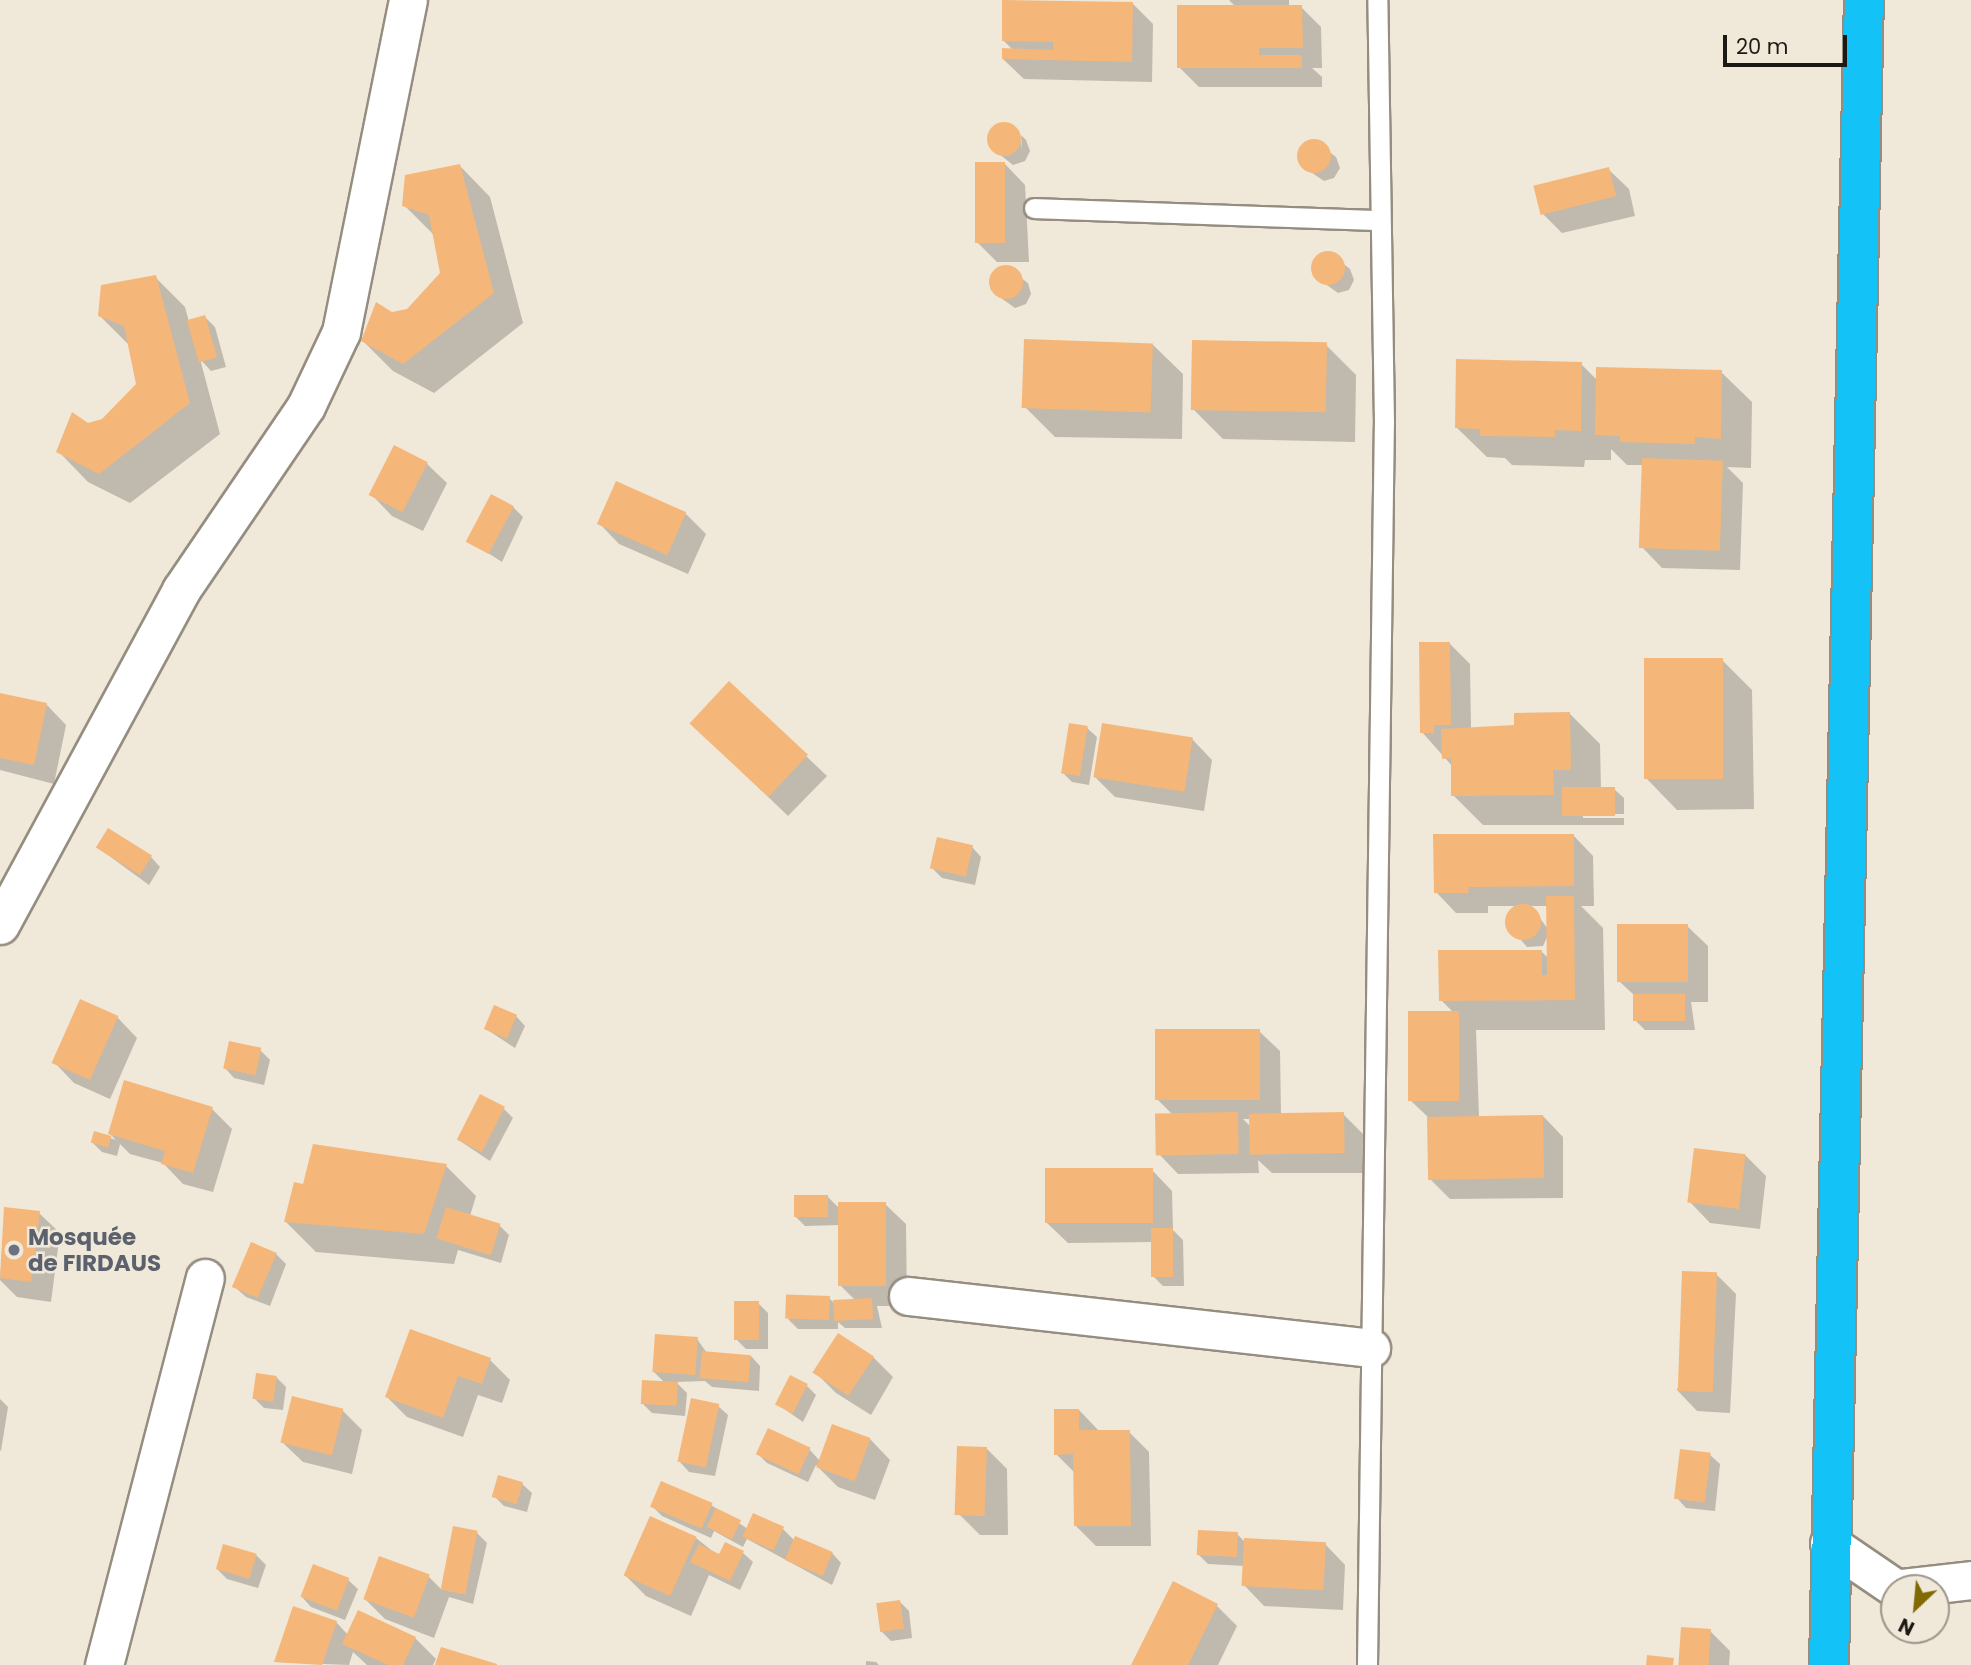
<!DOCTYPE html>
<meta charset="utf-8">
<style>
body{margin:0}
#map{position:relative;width:1971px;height:1665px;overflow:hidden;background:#f0e8d9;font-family:Poppins,sans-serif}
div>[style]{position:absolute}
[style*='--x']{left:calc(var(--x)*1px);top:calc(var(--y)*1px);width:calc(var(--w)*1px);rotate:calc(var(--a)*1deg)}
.shadow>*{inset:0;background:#0003}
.building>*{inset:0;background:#f5b779;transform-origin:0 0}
.round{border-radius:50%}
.roads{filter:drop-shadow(2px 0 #958d80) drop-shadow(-2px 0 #958d80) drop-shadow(0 2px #958d80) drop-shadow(0 -2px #958d80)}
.lane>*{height:19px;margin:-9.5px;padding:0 9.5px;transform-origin:9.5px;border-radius:9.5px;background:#fff}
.street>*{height:37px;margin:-18.5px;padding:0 18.5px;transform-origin:18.5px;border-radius:18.5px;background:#fff}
.highway>*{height:38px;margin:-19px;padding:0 19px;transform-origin:19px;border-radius:19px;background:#13c2f7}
.dots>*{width:19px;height:19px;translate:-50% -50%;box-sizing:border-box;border:4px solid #f0e8d9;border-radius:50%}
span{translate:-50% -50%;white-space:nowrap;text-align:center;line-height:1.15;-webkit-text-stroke:5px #f0e8d9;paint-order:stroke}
.worship-label{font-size:23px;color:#5b616d;font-weight:700}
.left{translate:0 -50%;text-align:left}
.north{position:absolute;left:1880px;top:1574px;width:70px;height:70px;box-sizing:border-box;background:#f0e8d9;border:2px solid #9c968b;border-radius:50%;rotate:206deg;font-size:19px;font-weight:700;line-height:28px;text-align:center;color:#1d1a15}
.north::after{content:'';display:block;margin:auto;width:24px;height:32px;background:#816a03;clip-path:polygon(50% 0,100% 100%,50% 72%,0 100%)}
.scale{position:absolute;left:1723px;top:35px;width:124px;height:32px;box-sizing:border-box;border:4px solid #1d1a15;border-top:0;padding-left:9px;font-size:21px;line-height:24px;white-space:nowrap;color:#1d1a15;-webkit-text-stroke:5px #f0e8d9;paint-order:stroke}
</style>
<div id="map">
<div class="shadow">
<i style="clip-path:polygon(1229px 0,1289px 0,1289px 7px,1301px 7px,1321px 27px,1322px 68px,1312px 68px,1322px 77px,1322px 87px,1199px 87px,1179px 67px,1236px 7px)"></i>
<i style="clip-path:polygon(1133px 4px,1153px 24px,1152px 82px,1024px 79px,1003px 59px,1013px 50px,1004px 41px)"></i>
<i style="clip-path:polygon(1004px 124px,1019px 133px,1022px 149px,1021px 135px,1026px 140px,1030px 151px,1025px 161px,1013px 165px,993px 149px,988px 138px,993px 128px)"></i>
<i style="clip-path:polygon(1315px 141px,1336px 157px,1340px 168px,1334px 178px,1324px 181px,1302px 166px,1299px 155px,1304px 144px)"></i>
<i style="clip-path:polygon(1005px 164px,1025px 185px,1029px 262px,997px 262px,977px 242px)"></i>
<i style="clip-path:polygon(460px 166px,490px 197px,523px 323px,434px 393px,393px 371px,363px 341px,391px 314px,408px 310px,442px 274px,435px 236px,404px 205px)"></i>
<i style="clip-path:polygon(1608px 169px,1629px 189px,1635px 216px,1562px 233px,1542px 213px)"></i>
<i style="clip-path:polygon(1329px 253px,1350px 269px,1354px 280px,1349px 290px,1338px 293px,1317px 278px,1313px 267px,1318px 257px)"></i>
<i style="clip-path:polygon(1006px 267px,1028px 283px,1031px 294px,1026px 304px,1015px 308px,994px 293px,991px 282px,996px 271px)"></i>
<i style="clip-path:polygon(155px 277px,185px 307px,189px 322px,205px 317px,215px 327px,226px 367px,211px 371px,200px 359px,220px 434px,130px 503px,88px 482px,58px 451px,87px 425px,103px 420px,138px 384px,130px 346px,99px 315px)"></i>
<i style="clip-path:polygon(1152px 344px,1183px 374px,1182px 439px,1055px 437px,1025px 407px)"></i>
<i style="clip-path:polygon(1326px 345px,1356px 375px,1355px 442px,1223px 439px,1193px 409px)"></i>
<i style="clip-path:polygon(1581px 364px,1597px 380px,1721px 372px,1752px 402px,1751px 468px,1727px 467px,1743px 483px,1740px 570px,1662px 568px,1642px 547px,1644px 465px,1627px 465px,1611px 449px,1611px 460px,1585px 460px,1584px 467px,1512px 465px,1505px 458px,1487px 457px,1456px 427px)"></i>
<i style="clip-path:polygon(426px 463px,447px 483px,423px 531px,392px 516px,372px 495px)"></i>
<i style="clip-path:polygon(513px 507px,523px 517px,502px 562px,471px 542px)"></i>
<i style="clip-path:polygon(686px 514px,706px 534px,688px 574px,619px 544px,599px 523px)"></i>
<i style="clip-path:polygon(evenodd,1450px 644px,1470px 664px,1471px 729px,1516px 727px,1570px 714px,1600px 744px,1601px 789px,1614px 789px,1624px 798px,1624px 825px,1483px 825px,1453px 795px,1453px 767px,1422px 732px,1450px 644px,1583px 814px,1624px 814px,1624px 818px,1583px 818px,1583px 814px)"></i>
<i style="clip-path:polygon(1722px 660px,1752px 690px,1754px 809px,1677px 810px,1647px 779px)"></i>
<i style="clip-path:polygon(729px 683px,827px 776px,788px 816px,712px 743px)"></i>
<i style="clip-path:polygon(0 695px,46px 704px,66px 725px,54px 784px,0 770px)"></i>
<i style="clip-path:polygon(1087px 728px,1097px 737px,1089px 785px,1072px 782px,1062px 772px)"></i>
<i style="clip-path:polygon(1192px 739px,1212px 760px,1204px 811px,1115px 797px,1094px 776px)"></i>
<i style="clip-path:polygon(evenodd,1573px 835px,1593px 856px,1594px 906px,1581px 906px,1603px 928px,1605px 1030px,1476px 1030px,1479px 1117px,1543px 1116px,1563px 1137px,1563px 1198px,1450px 1199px,1429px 1178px,1429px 1118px,1410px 1100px,1454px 1013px,1441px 1000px,1541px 951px,1549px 959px,1548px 935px,1543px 946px,1527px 947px,1507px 924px,1514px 906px,1488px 906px,1488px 913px,1456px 913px,1436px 892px,1573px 835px,1528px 906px,1548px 906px,1548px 929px,1539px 917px,1528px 906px)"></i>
<i style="clip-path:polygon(97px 847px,151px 857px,160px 867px,149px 885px)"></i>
<i style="clip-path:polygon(972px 847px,981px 857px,975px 885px,942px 878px,932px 868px)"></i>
<i style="clip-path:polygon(1687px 926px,1708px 946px,1708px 1002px,1691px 1002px,1695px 1030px,1645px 1030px,1635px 1020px,1635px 996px,1620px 982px)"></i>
<i style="clip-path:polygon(516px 1016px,525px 1026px,515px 1048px,486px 1029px)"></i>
<i style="clip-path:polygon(117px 1017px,137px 1038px,110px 1099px,74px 1083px,54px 1062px)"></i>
<i style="clip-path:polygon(evenodd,1259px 1031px,1280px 1051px,1281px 1114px,1343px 1114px,1363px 1134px,1364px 1173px,1272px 1173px,1258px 1160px,1259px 1173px,1178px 1174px,1158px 1153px,1172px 1114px,1157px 1099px,1259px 1031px,1243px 1119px,1251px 1119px,1251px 1127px,1243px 1119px)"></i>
<i style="clip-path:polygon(260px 1050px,270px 1060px,264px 1085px,234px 1078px,225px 1068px)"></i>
<i style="clip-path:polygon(212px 1109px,232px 1129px,213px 1192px,183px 1184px,163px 1163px,130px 1154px,120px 1144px,117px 1156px,102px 1152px,92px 1142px,95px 1133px,116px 1140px,110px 1134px)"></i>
<i style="clip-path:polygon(504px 1109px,513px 1118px,490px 1161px,457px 1139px)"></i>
<i style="clip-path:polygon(1745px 1155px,1766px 1176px,1760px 1229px,1710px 1223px,1690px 1202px)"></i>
<i style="clip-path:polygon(446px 1166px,476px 1196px,470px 1216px,499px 1225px,509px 1235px,501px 1263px,458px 1250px,454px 1264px,316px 1252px,286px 1222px,305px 1186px)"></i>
<i style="clip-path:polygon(1152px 1170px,1172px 1191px,1173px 1230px,1183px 1240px,1184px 1286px,1163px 1286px,1153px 1276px,1153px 1242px,1068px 1243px,1047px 1223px)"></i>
<i style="clip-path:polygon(828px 1197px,840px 1209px,885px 1204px,906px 1224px,907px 1306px,877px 1306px,882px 1328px,845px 1328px,838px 1322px,838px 1329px,798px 1329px,788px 1319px,829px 1298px,835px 1304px,856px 1301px,841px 1286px,840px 1225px,805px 1226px,795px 1216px)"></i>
<i style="clip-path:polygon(5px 1209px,39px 1213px,60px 1233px,51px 1302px,17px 1297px,0 1280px)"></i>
<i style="clip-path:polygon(276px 1254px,286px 1264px,270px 1306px,246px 1297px,236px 1288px)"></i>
<i style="clip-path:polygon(1716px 1274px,1736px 1294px,1730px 1413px,1697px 1411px,1677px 1390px)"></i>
<i style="clip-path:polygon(758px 1303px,768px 1313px,768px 1349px,746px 1349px,736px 1339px)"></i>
<i style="clip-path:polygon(697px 1339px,707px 1353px,751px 1356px,760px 1366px,759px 1391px,712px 1387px,705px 1381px,676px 1382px,687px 1393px,685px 1416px,652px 1413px,642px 1403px,665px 1383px,654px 1372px)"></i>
<i style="clip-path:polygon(873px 1357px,893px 1377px,871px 1415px,836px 1393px,816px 1373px)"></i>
<i style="clip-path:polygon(490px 1360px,510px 1380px,502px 1403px,478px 1395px,463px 1437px,407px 1417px,387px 1397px)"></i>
<i style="clip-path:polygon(276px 1377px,286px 1387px,283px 1410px,264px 1408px,254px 1398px)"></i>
<i style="clip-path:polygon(807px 1386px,816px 1395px,803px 1422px,777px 1404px)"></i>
<i style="clip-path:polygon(0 1399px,8px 1407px,1px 1451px,0 1450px)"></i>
<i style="clip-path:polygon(718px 1406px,728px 1415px,715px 1476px,689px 1472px,680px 1462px)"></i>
<i style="clip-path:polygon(342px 1410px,362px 1430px,352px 1474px,303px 1462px,282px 1442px)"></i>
<i style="clip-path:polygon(1079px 1410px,1099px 1431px,1129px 1432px,1149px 1452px,1151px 1546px,1096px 1546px,1076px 1526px,1075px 1473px,1056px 1454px)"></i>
<i style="clip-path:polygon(870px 1439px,890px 1460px,875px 1500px,838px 1487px,816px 1465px,808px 1482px,767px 1463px,758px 1454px,809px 1449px,820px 1461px)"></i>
<i style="clip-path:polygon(986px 1448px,1007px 1469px,1008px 1535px,980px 1535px,960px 1515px)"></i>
<i style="clip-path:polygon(1710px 1455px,1720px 1464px,1715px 1511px,1686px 1508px,1677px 1498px)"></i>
<i style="clip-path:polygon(522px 1484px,532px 1493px,527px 1512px,504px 1506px,494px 1496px)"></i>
<i style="clip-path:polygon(711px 1505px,748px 1529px,783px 1529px,795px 1541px,832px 1553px,841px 1563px,832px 1585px,747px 1539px,743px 1547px,714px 1531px,711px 1538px,662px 1516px,652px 1506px)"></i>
<i style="clip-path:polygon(477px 1533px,487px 1543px,473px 1604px,449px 1597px,434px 1638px,385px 1619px,365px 1599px,429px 1577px,441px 1589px)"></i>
<i style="clip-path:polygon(1237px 1534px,1246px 1543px,1325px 1544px,1345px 1565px,1343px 1610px,1264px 1606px,1244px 1585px,1245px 1566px,1208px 1564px,1198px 1554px)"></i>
<i style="clip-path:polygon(696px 1538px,720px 1557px,743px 1553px,753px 1562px,740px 1590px,709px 1575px,691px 1616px,646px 1596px,626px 1576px)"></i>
<i style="clip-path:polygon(256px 1555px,266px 1565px,258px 1588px,227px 1579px,217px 1569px)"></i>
<i style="clip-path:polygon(348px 1580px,358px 1589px,345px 1620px,311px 1607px,302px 1597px)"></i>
<i style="clip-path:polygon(899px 1601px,909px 1611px,912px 1638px,891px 1641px,881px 1631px)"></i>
<i style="clip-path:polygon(1217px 1606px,1237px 1626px,1218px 1665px,1134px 1665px)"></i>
<i style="clip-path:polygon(359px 1612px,415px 1638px,436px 1659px,433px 1665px,367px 1665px,353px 1652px,349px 1665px,276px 1662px,336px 1622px,348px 1635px)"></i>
<i style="clip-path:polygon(1710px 1631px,1730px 1651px,1729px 1665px,1680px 1665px)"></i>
<i style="clip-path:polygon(866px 1661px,876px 1662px,879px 1665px,866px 1665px)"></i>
</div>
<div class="building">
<i style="clip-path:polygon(1002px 0,1133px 2px,1132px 62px,1002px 59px,1002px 48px,1053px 50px,1053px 42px,1002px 41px)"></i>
<i style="clip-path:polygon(1177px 5px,1302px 5px,1303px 48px,1259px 48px,1259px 55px,1302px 55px,1302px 68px,1177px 68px)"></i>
<i class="round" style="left:987px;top:122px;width:34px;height:34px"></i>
<i class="round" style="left:1297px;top:139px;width:34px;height:34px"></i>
<i style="left:975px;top:162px;width:30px;height:81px"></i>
<i style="clip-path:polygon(460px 164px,494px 293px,403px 364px,361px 341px,376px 302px,392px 312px,407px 309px,440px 273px,429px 215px,402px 206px,405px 175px)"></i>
<i style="left:1609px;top:167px;width:30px;height:78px;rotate:76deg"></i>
<i class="round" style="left:1311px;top:251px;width:34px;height:34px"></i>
<i class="round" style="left:989px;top:265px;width:34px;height:34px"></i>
<i style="clip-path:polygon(156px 275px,190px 403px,99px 474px,56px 452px,72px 412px,88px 423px,102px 419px,136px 384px,124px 326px,98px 316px,101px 285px)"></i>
<i style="left:205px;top:315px;width:44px;height:19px;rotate:74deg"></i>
<i style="left:1024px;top:339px;width:129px;height:69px;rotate:2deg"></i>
<i style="left:1192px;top:340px;width:135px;height:70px;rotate:1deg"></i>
<i style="clip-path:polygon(1456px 359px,1582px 362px,1581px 431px,1555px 430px,1555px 437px,1480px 436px,1480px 429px,1455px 428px)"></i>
<i style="clip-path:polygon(1596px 367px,1722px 370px,1721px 439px,1695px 437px,1695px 444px,1620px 442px,1620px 436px,1595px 435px)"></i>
<i style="left:394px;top:445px;width:38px;height:56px;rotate:27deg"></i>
<i style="left:1642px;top:458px;width:81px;height:90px;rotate:2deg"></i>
<i style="left:616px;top:481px;width:77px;height:47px;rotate:24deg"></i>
<i style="left:491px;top:494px;width:26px;height:54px;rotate:28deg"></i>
<i style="clip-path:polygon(1419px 642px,1450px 642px,1451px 725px,1434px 725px,1434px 733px,1420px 733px)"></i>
<i style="left:1723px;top:658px;width:121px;height:79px;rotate:90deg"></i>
<i style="left:729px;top:681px;width:108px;height:58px;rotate:43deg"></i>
<i style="clip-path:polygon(0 693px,47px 703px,34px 765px,0 758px)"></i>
<i style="clip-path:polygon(1570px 712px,1571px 770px,1553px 770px,1554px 795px,1451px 796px,1451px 758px,1442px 759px,1441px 729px,1514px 725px,1514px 713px)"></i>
<i style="left:1069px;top:723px;width:19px;height:51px;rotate:9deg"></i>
<i style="left:1102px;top:723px;width:92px;height:55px;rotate:9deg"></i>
<i style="left:1562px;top:787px;width:53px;height:29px"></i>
<i style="left:108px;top:828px;width:52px;height:23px;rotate:32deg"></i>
<i style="clip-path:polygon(1433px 834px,1574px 834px,1574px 886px,1469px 887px,1468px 893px,1434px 893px)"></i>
<i style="left:937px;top:837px;width:37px;height:32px;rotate:13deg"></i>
<i style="clip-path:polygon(1546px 896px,1574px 896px,1575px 1000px,1439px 1001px,1438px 950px,1542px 950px,1542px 975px,1547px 975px)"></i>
<i class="round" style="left:1505px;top:904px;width:36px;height:36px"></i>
<i style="left:1617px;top:924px;width:71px;height:58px"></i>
<i style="left:1633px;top:994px;width:52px;height:27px"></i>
<i style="left:80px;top:999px;width:42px;height:70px;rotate:24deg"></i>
<i style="left:494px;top:1005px;width:25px;height:26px;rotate:23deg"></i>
<i style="left:1408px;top:1011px;width:51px;height:90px"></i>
<i style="left:1155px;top:1029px;width:105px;height:71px"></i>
<i style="left:229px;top:1041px;width:33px;height:28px;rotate:12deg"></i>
<i style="clip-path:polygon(124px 1080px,213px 1107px,193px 1173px,161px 1164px,165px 1151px,108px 1134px)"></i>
<i style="left:480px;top:1094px;width:28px;height:51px;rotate:27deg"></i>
<i style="left:1238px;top:1112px;width:42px;height:83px;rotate:89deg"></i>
<i style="left:1344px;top:1112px;width:41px;height:95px;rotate:89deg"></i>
<i style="left:1543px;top:1115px;width:63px;height:116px;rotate:89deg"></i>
<i style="left:94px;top:1131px;width:18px;height:12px;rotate:16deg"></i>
<i style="clip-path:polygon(313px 1144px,447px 1164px,424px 1234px,284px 1222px,294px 1182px,303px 1184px)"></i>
<i style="left:1694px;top:1148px;width:52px;height:55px;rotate:7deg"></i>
<i style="left:1153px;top:1168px;width:55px;height:108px;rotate:90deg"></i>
<i style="left:794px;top:1195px;width:34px;height:22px"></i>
<i style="left:838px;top:1202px;width:48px;height:84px"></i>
<i style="clip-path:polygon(4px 1207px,40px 1211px,31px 1282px,0 1278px)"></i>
<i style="left:446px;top:1207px;width:57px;height:33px;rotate:17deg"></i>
<i style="left:1151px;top:1228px;width:22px;height:49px"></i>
<i style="left:251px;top:1242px;width:28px;height:49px;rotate:23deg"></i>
<i style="left:1682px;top:1271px;width:35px;height:120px;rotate:2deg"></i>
<i style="left:830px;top:1296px;width:24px;height:44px;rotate:92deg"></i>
<i style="left:872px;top:1298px;width:21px;height:39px;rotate:87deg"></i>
<i style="left:734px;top:1301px;width:25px;height:39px"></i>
<i style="clip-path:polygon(410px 1329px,491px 1358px,482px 1384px,458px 1376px,443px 1418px,385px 1397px)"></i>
<i style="left:838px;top:1333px;width:43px;height:47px;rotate:33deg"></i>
<i style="left:655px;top:1334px;width:43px;height:38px;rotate:4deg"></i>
<i style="left:702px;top:1351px;width:49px;height:27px;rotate:5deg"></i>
<i style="left:256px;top:1373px;width:21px;height:26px;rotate:8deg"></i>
<i style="left:790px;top:1375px;width:20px;height:33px;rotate:27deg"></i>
<i style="left:642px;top:1380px;width:36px;height:24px;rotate:3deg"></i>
<i style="left:292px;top:1396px;width:53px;height:48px;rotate:14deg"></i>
<i style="left:691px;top:1398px;width:29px;height:65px;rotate:12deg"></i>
<i style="clip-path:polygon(1054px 1409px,1079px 1409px,1079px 1430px,1130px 1430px,1131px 1526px,1074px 1526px,1073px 1454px,1054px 1455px)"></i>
<i style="left:832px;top:1424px;width:41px;height:46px;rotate:20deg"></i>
<i style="left:768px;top:1428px;width:47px;height:29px;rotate:25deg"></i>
<i style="left:957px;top:1446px;width:30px;height:69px;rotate:2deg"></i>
<i style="left:1680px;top:1449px;width:31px;height:50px;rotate:7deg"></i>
<i style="left:498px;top:1475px;width:26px;height:23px;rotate:16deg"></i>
<i style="left:661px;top:1481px;width:56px;height:28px;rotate:23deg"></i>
<i style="left:716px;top:1508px;width:28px;height:21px;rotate:26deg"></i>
<i style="left:753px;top:1513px;width:34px;height:26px;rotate:24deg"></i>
<i style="left:650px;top:1516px;width:51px;height:65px;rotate:24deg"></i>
<i style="left:453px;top:1526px;width:25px;height:65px;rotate:11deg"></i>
<i style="left:1198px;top:1530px;width:40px;height:25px;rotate:3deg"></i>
<i style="left:795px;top:1536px;width:41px;height:26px;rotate:23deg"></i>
<i style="left:1244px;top:1538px;width:82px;height:48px;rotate:3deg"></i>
<i style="clip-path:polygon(725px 1542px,744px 1551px,730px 1581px,690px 1562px,699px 1544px,719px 1554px)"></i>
<i style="left:223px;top:1544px;width:35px;height:26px;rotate:16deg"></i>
<i style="left:379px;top:1556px;width:54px;height:46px;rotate:20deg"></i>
<i style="left:313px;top:1564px;width:39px;height:35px;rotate:21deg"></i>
<i style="clip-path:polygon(1173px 1581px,1218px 1604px,1188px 1665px,1131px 1665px)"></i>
<i style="left:900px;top:1600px;width:29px;height:24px;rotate:82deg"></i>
<i style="clip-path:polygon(293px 1606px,337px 1621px,322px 1665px,274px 1662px)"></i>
<i style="clip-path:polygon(358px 1610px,416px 1637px,403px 1665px,388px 1665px,342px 1644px)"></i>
<i style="left:1681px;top:1627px;width:30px;height:38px;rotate:4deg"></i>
<i style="clip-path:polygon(441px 1647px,497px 1664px,497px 1665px,435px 1665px)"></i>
<i style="clip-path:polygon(1647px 1655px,1674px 1658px,1673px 1665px,1646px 1665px)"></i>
</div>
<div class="roads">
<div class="lane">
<i style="--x:1034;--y:208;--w:346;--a:2"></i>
<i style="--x:1367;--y:1665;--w:1242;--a:-89.22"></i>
<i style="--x:1384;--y:423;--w:423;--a:-90.9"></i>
</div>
<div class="street">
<i style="--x:0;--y:925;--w:381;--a:-61.6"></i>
<i style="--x:181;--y:590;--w:222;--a:-55.8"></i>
<i style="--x:306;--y:406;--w:82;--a:-64.7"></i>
<i style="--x:341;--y:332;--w:339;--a:-78.6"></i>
<i style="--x:908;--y:1296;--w:466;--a:6.4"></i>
<i style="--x:1829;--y:1543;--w:80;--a:34.3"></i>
<i style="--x:1902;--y:1588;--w:69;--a:-6.6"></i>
<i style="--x:104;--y:1665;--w:400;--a:-75.4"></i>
</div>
<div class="highway">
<i style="--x:1829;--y:1665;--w:1665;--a:-88.8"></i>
</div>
</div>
<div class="dots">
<i style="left:14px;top:1250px;background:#6b7280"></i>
</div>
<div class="worship-label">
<span class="left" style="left:28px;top:1250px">Mosquée<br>de FIRDAUS</span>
</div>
<div class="north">N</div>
<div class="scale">20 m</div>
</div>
